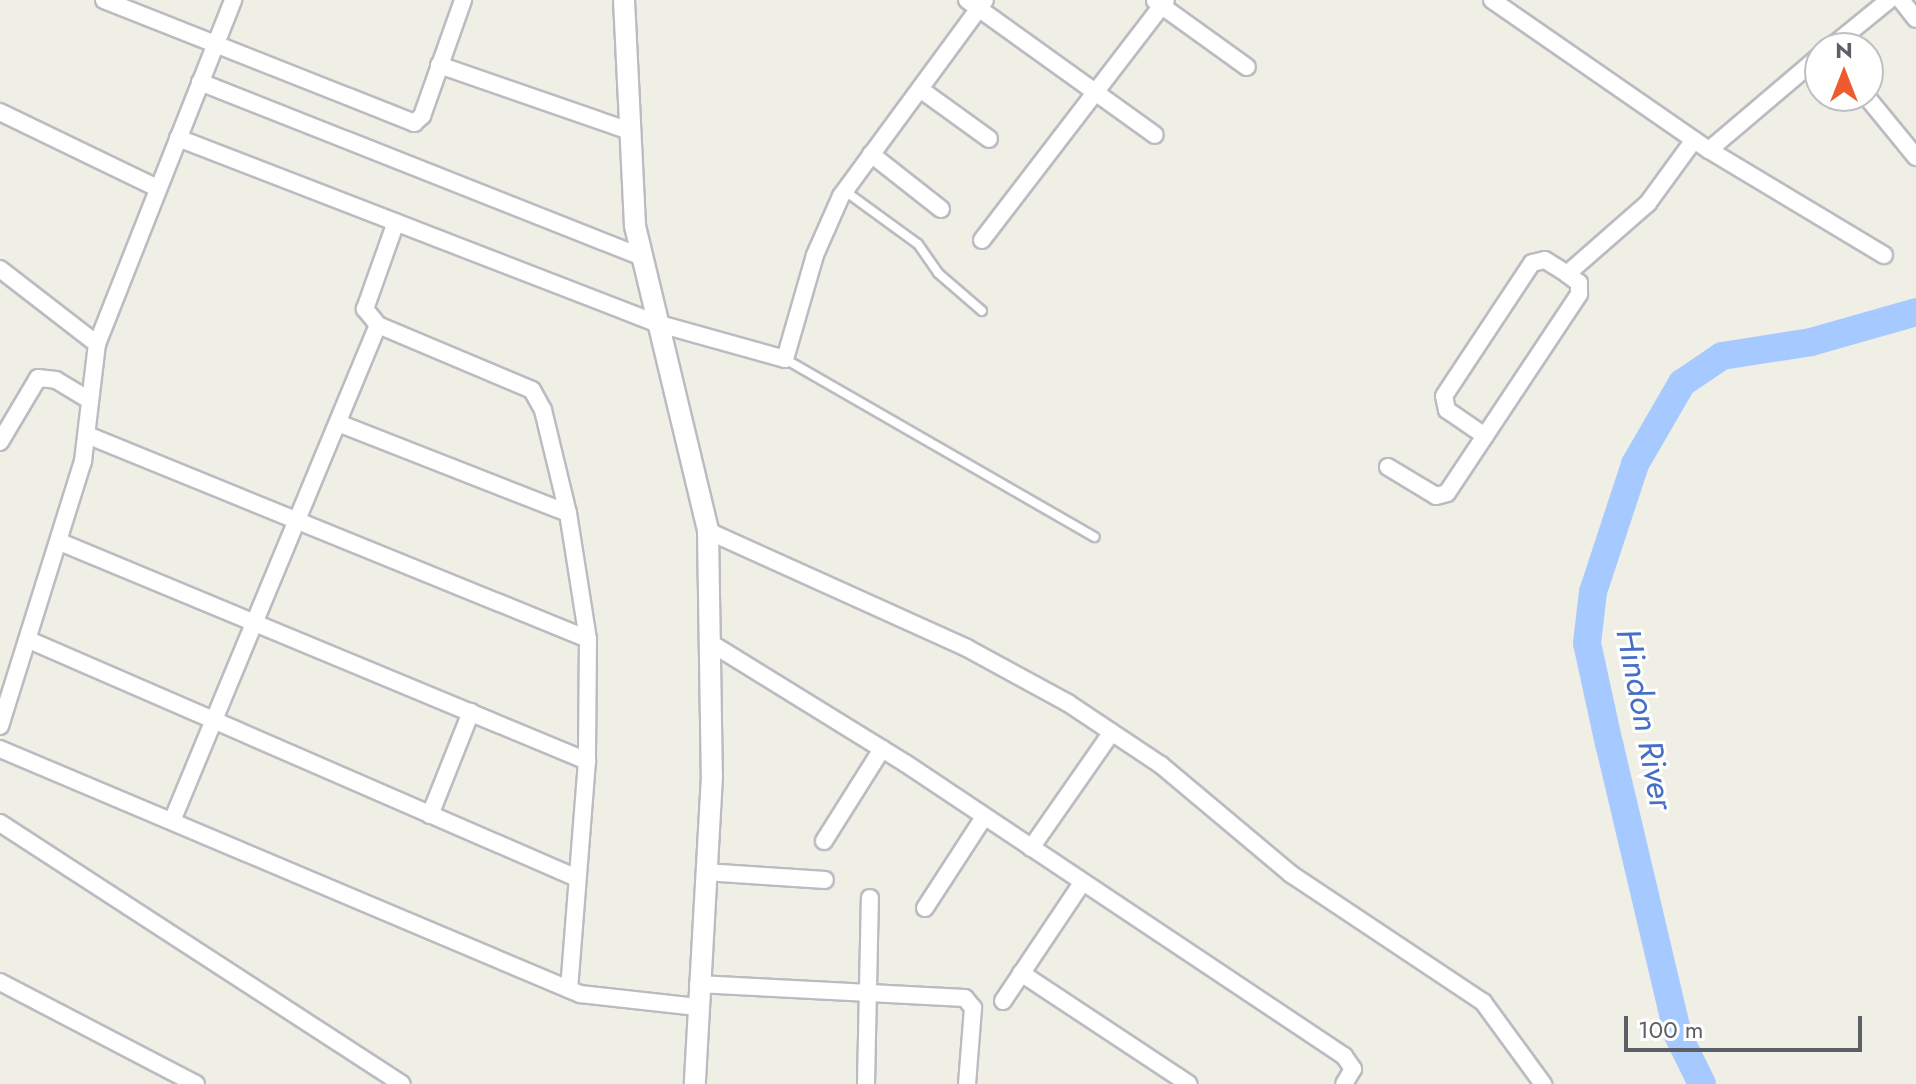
<!DOCTYPE html>
<style>
body{margin:0}
#map{position:relative;width:1916px;height:1084px;overflow:hidden;background:#f0efe5;font-family:Jost,sans-serif}
div>[style]{position:absolute}
[style*='--x']{left:calc(var(--x)*1px);top:calc(var(--y)*1px);width:calc(var(--w)*1px);rotate:calc(var(--a)*1deg)}
.river>*{height:28px;margin:-14px;padding:0 14px;transform-origin:14px;border-radius:14px;background:#a6caff}
.roads{filter:drop-shadow(2px 0 #babcc1) drop-shadow(-2px 0 #babcc1) drop-shadow(0 2px #babcc1) drop-shadow(0 -2px #babcc1)}
.service>*{height:8px;margin:-4px;padding:0 4px;transform-origin:4px;border-radius:4px;background:#fff}
.minor>*{height:16px;margin:-8px;padding:0 8px;transform-origin:8px;border-radius:8px;background:#fff}
.tertiary>*{height:20px;margin:-10px;padding:0 10px;transform-origin:10px;border-radius:10px;background:#fff}
span{translate:-50% -50%;white-space:nowrap;text-align:center;line-height:1.15;-webkit-text-stroke:6px #fff;paint-order:stroke}
.water-label{font-size:34px;color:#456fc6;font-style:italic}
.north{position:absolute;left:1804px;top:32px;width:80px;height:80px;box-sizing:border-box;background:#fff;border:2px solid #bebfc2;border-radius:50%;rotate:0deg;font-size:22px;font-weight:700;line-height:32px;text-align:center;color:#5d5f66}
.north::after{content:'';display:block;margin:auto;width:28px;height:36px;background:#ed5b2e;clip-path:polygon(50% 0,100% 100%,50% 72%,0 100%)}
.scale{position:absolute;left:1624px;top:1016px;width:238px;height:36px;box-sizing:border-box;border:4px solid #5d5f66;border-top:0;padding-left:10px;font-size:24px;line-height:28px;white-space:nowrap;color:#5d5f66;-webkit-text-stroke:6px #fff;paint-order:stroke}
</style>
<div id="map">
<div class="river">
<i style="--x:1702;--y:1084;--w:55;--a:-116.1"></i>
<i style="--x:1678;--y:1035;--w:299;--a:-103.3"></i>
<i style="--x:1609;--y:744;--w:103;--a:-102.3"></i>
<i style="--x:1587;--y:643;--w:51;--a:-83.3"></i>
<i style="--x:1593;--y:592;--w:135;--a:-71.8"></i>
<i style="--x:1635;--y:464;--w:94;--a:-59.9"></i>
<i style="--x:1682;--y:383;--w:48;--a:-34"></i>
<i style="--x:1722;--y:356;--w:90;--a:-8.9"></i>
<i style="--x:1811;--y:342;--w:109;--a:-15.9"></i>
</div>
<div class="roads">
<div class="service">
<i style="--x:845;--y:191;--w:90;--a:36"></i>
<i style="--x:918;--y:244;--w:35;--a:55"></i>
<i style="--x:938;--y:273;--w:58;--a:40.8"></i>
<i style="--x:785;--y:359;--w:357;--a:29.9"></i>
</div>
<div class="minor">
<i style="--x:104;--y:0;--w:334;--a:21.6"></i>
<i style="--x:414;--y:123;--w:11;--a:-41"></i>
<i style="--x:422;--y:116;--w:123;--a:-70.5"></i>
<i style="--x:967;--y:0;--w:231;--a:35.7"></i>
<i style="--x:1492;--y:0;--w:264;--a:34.7"></i>
<i style="--x:1709;--y:150;--w:145;--a:-40.3"></i>
<i style="--x:1901;--y:0;--w:24;--a:52"></i>
<i style="--x:1155;--y:1;--w:113;--a:35.7"></i>
<i style="--x:1830;--y:48;--w:76;--a:-39.1"></i>
<i style="--x:439;--y:65;--w:202;--a:19.1"></i>
<i style="--x:200;--y:82;--w:475;--a:21.6"></i>
<i style="--x:920;--y:89;--w:85;--a:35.9"></i>
<i style="--x:1866;--y:96;--w:79;--a:50.7"></i>
<i style="--x:0;--y:112;--w:174;--a:25.8"></i>
<i style="--x:178;--y:138;--w:513;--a:21.16"></i>
<i style="--x:656;--y:323;--w:134;--a:15.6"></i>
<i style="--x:785;--y:359;--w:108;--a:-73.9"></i>
<i style="--x:815;--y:255;--w:64;--a:-66.2"></i>
<i style="--x:841;--y:196;--w:243;--a:-53.7"></i>
<i style="--x:1709;--y:150;--w:204;--a:31"></i>
<i style="--x:871;--y:154;--w:89;--a:38.2"></i>
<i style="--x:982;--y:240;--w:302;--a:-52.5"></i>
<i style="--x:0;--y:269;--w:123;--a:37.7"></i>
<i style="--x:378;--y:325;--w:167;--a:22.9"></i>
<i style="--x:532;--y:390;--w:23;--a:61"></i>
<i style="--x:543;--y:410;--w:106;--a:76.4"></i>
<i style="--x:568;--y:513;--w:128;--a:81"></i>
<i style="--x:588;--y:639;--w:122;--a:90.5"></i>
<i style="--x:587;--y:761;--w:229;--a:94.5"></i>
<i style="--x:338;--y:423;--w:247;--a:21.4"></i>
<i style="--x:87;--y:435;--w:541;--a:22.16"></i>
<i style="--x:1485;--y:436;--w:46;--a:-145.6"></i>
<i style="--x:1447;--y:410;--w:14;--a:-102"></i>
<i style="--x:1444;--y:396;--w:159;--a:-56.5"></i>
<i style="--x:1532;--y:263;--w:13;--a:-13"></i>
<i style="--x:1545;--y:260;--w:26;--a:32"></i>
<i style="--x:0;--y:442;--w:74;--a:-59.3"></i>
<i style="--x:38;--y:378;--w:18;--a:6"></i>
<i style="--x:56;--y:380;--w:39;--a:31"></i>
<i style="--x:1388;--y:467;--w:56;--a:31.1"></i>
<i style="--x:1436;--y:496;--w:11;--a:-15"></i>
<i style="--x:1447;--y:493;--w:239;--a:-56.4"></i>
<i style="--x:1579;--y:294;--w:11;--a:-90"></i>
<i style="--x:1579;--y:283;--w:15;--a:-143"></i>
<i style="--x:1567;--y:274;--w:108;--a:-41.2"></i>
<i style="--x:1648;--y:203;--w:78;--a:-53.9"></i>
<i style="--x:708;--y:531;--w:284;--a:24.3"></i>
<i style="--x:967;--y:648;--w:115;--a:28.6"></i>
<i style="--x:1068;--y:703;--w:112;--a:33.7"></i>
<i style="--x:1161;--y:765;--w:170;--a:40"></i>
<i style="--x:1291;--y:874;--w:231;--a:33.7"></i>
<i style="--x:1483;--y:1002;--w:102;--a:53.8"></i>
<i style="--x:60;--y:542;--w:571;--a:22.57"></i>
<i style="--x:29;--y:640;--w:597;--a:23.48"></i>
<i style="--x:709;--y:642;--w:230;--a:31.7"></i>
<i style="--x:905;--y:763;--w:528;--a:33.72"></i>
<i style="--x:1344;--y:1056;--w:16;--a:55"></i>
<i style="--x:1353;--y:1069;--w:17;--a:121"></i>
<i style="--x:0;--y:726;--w:278;--a:-72.6"></i>
<i style="--x:83;--y:461;--w:118;--a:-83.2"></i>
<i style="--x:97;--y:344;--w:370;--a:-68.4"></i>
<i style="--x:0;--y:749;--w:630;--a:22.9"></i>
<i style="--x:580;--y:994;--w:118;--a:6.3"></i>
<i style="--x:430;--y:815;--w:111;--a:-68.3"></i>
<i style="--x:172;--y:821;--w:537;--a:-67.45"></i>
<i style="--x:378;--y:325;--w:21;--a:-129"></i>
<i style="--x:365;--y:309;--w:92;--a:-70.4"></i>
<i style="--x:0;--y:823;--w:479;--a:33"></i>
<i style="--x:824;--y:841;--w:109;--a:-57.8"></i>
<i style="--x:1031;--y:848;--w:141;--a:-55.1"></i>
<i style="--x:705;--y:872;--w:120;--a:3.8"></i>
<i style="--x:925;--y:908;--w:108;--a:-57"></i>
<i style="--x:1021;--y:973;--w:201;--a:33.5"></i>
<i style="--x:0;--y:982;--w:221;--a:27.5"></i>
<i style="--x:698;--y:984;--w:267;--a:3"></i>
<i style="--x:965;--y:998;--w:13;--a:51"></i>
<i style="--x:973;--y:1008;--w:76;--a:94.5"></i>
<i style="--x:1003;--y:1001;--w:142;--a:-56.2"></i>
<i style="--x:866;--y:1084;--w:186;--a:-88.8"></i>
</div>
<div class="tertiary">
<i style="--x:624;--y:0;--w:226;--a:87.2"></i>
<i style="--x:635;--y:226;--w:314;--a:76.5"></i>
<i style="--x:708;--y:531;--w:245;--a:89.1"></i>
<i style="--x:712;--y:776;--w:308;--a:93.2"></i>
</div>
</div>
<div class="water-label">
<span style="left:1645px;top:719px;rotate:79deg">Hindon River</span>
</div>
<div class="north">N</div>
<div class="scale">100 m</div>
</div>
